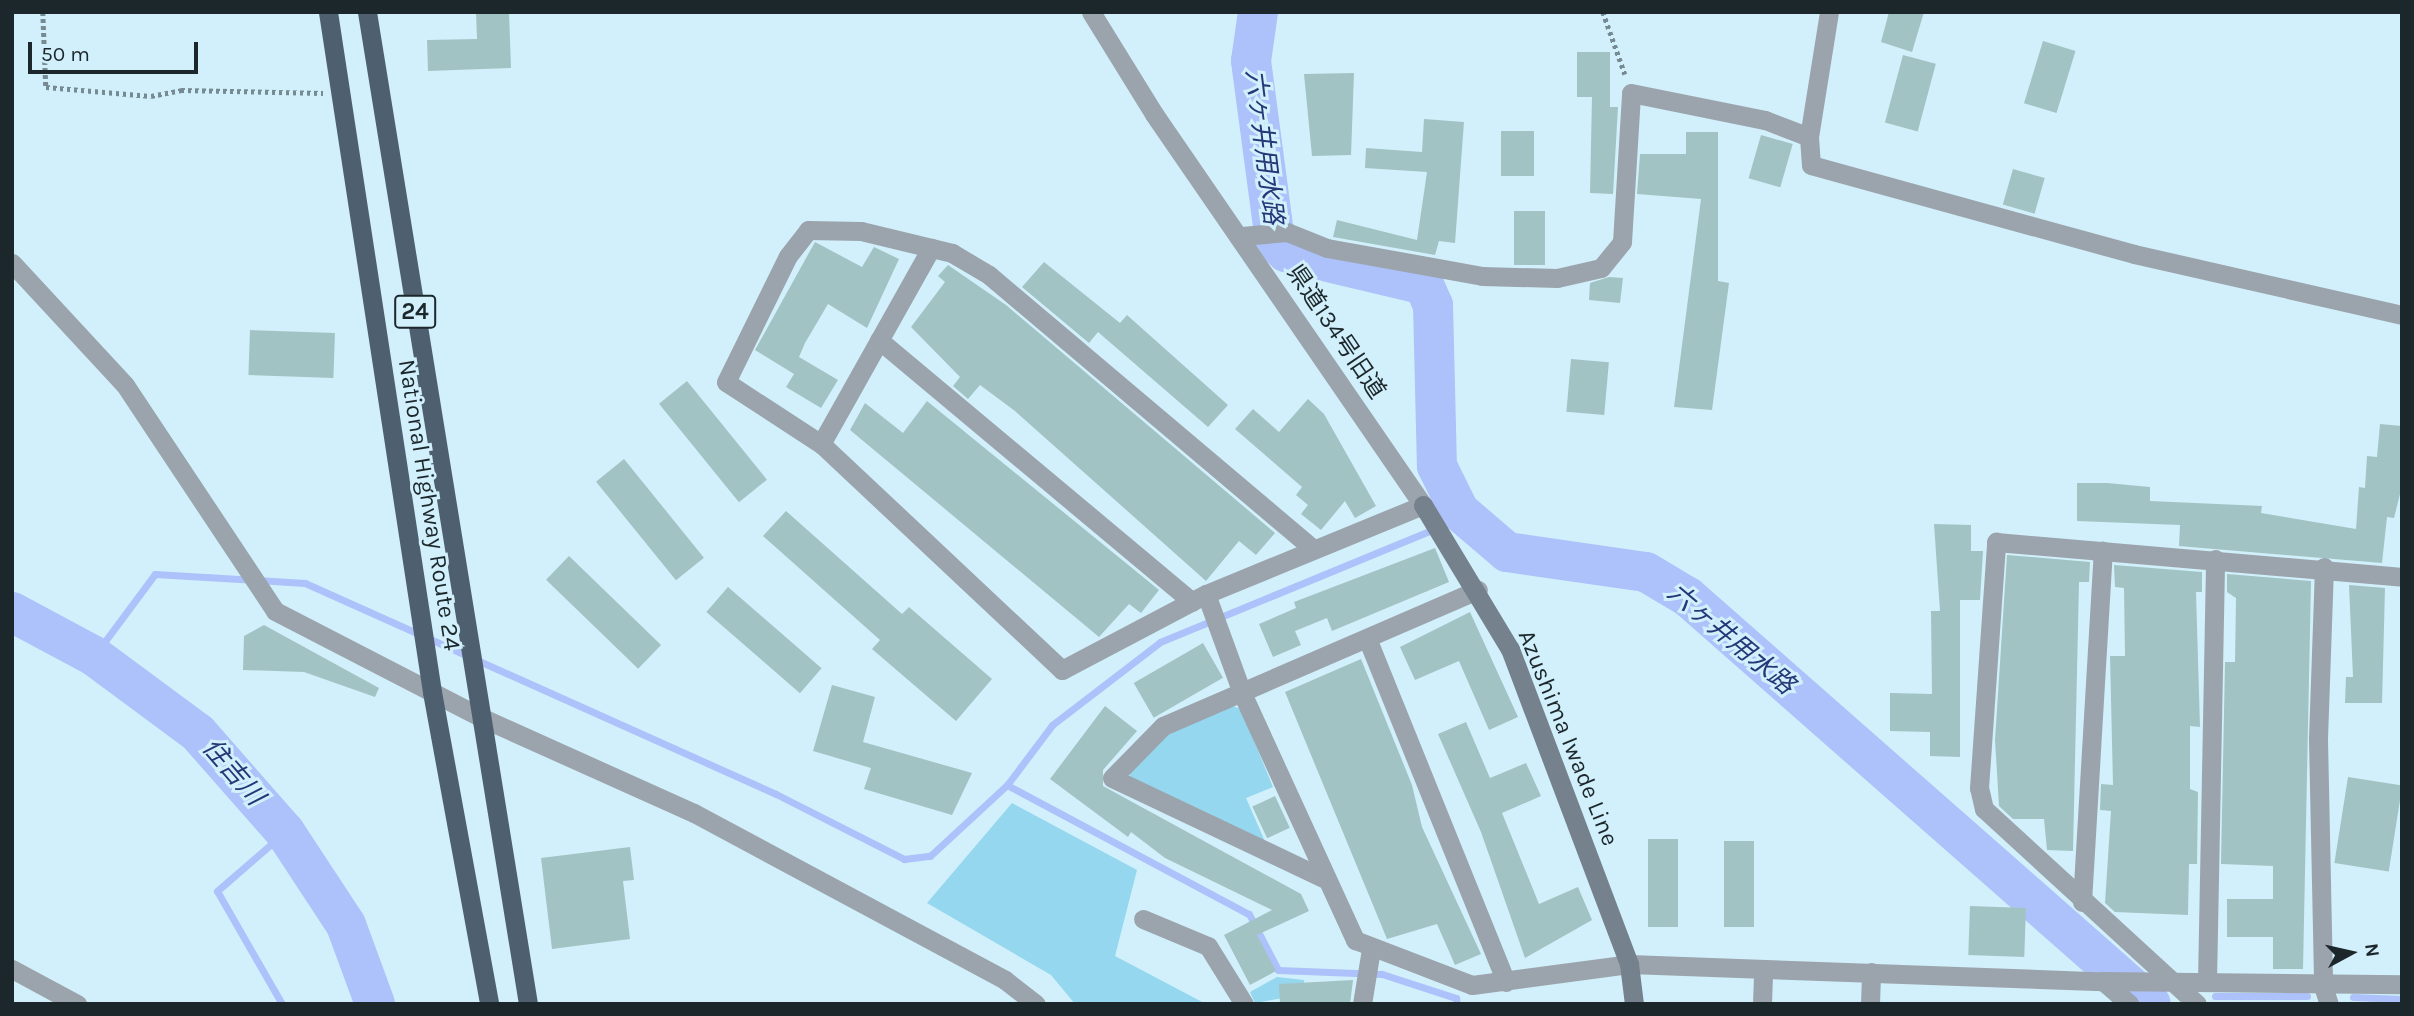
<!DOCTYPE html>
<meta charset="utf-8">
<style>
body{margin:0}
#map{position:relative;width:2414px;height:1016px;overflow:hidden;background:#d1f0fb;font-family:Karla,"Noto Sans JP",sans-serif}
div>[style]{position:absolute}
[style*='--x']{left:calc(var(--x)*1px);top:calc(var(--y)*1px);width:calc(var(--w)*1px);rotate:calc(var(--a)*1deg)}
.green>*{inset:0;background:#94d7ee}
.stream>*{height:7px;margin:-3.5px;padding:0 3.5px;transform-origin:3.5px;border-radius:3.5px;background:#adc1fa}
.river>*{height:40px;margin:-20px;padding:0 20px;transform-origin:20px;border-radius:20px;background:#adc1fa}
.building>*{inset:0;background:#a2c3c3;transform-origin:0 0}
.path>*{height:4.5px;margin-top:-2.25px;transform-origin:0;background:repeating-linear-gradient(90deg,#758a91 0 3.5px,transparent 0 7px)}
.minor>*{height:19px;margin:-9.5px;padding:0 9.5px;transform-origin:9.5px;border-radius:9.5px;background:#9ba4ac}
.secondary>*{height:19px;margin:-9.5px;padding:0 9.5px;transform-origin:9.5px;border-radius:9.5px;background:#75828e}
.trunk>*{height:19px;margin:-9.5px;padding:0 9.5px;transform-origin:9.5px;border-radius:9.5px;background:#4e606f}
span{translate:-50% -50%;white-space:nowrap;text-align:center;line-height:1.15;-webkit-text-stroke:6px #d1f0fb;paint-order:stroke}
.shield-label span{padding:2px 5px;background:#d1f0fb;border:2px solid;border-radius:5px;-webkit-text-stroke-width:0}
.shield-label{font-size:23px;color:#1c272b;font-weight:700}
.street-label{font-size:24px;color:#1c272b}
.water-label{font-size:26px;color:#263778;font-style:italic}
.frame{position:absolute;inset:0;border:14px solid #1c272b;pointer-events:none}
.north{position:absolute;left:2316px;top:918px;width:70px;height:70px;-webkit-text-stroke:5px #d1f0fb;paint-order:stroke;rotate:82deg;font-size:19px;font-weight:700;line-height:28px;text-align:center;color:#1c272b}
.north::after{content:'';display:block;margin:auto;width:24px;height:32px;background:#1c272b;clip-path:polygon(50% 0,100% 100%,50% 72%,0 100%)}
.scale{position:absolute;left:28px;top:42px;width:170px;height:32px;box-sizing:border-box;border:4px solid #1c272b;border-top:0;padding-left:9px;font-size:21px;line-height:24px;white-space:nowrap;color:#1c272b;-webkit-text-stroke:5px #d1f0fb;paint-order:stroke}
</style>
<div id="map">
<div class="green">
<i style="clip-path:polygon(1230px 705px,1241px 709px,1273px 787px,1246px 798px,1267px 846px,1130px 778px,1130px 769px,1169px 732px)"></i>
<i style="clip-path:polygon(1012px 803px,1137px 870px,1115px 956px,1206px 1004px,1075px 1004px,1051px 975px,927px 903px)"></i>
<i style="clip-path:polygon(1277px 977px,1304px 980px,1305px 994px,1255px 1003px,1250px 992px)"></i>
</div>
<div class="stream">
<i style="--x:94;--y:656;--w:102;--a:-53.4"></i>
<i style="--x:155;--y:574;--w:150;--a:3.4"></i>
<i style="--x:305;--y:583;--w:516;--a:24.13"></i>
<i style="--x:776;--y:794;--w:144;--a:26.9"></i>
<i style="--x:904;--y:859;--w:26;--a:-7"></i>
<i style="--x:930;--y:856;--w:105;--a:-42.7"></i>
<i style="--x:1007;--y:785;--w:75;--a:-53.1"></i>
<i style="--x:1052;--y:725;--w:136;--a:-37.5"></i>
<i style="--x:1160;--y:642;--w:330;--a:-22.4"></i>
<i style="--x:1007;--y:785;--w:274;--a:28.1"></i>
<i style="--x:1249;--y:914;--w:63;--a:62.6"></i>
<i style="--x:1278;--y:970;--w:104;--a:2.2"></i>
<i style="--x:1382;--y:974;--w:78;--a:18"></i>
<i style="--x:1456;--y:998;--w:6;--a:81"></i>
<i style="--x:2215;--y:996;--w:92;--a:0"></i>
<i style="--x:2353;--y:997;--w:49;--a:2.3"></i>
<i style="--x:282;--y:1004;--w:130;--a:-119.9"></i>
<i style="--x:217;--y:891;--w:90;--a:-40.9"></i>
</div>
<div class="river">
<i style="--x:1258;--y:12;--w:49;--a:98.1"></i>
<i style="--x:1251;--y:61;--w:182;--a:82.4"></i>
<i style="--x:1275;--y:241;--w:16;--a:45"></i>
<i style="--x:1286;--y:252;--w:142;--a:13.4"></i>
<i style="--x:1424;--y:285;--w:22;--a:66"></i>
<i style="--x:1433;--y:305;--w:161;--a:88.6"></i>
<i style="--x:1437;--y:466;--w:50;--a:63.9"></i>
<i style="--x:1459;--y:511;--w:63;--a:40.5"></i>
<i style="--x:1507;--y:552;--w:140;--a:8.2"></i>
<i style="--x:1646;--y:572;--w:49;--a:30.8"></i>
<i style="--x:1688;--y:597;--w:616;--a:41.32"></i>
<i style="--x:12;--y:612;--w:93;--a:28.2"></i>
<i style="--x:94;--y:656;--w:129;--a:36.5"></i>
<i style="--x:198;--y:733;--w:132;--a:48.7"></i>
<i style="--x:285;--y:832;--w:111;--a:56.7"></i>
<i style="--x:346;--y:925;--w:84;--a:69.8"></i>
</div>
<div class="building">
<i style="clip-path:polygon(476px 12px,509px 12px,511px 68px,428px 71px,427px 40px,477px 39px)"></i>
<i style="clip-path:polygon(1889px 12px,1924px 12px,1912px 52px,1881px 42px)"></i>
<i style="left:2043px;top:41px;width:34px;height:65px;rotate:17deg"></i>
<i style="clip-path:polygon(1577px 52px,1610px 52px,1610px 107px,1618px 107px,1613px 194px,1590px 193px,1592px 97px,1577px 97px)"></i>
<i style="left:1903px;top:55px;width:34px;height:70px;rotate:15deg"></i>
<i style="clip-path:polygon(1354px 73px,1351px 155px,1312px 156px,1304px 74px)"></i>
<i style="clip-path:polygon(1424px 119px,1464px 122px,1455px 243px,1439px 241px,1435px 255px,1333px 237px,1337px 220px,1417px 240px,1427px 172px,1365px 168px,1366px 148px,1422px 152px)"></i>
<i style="left:1501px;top:131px;width:33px;height:45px"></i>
<i style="clip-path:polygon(1686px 132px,1718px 132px,1718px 281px,1729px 283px,1712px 410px,1674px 407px,1701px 199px,1637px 194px,1640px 154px,1686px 154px)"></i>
<i style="left:1761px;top:135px;width:33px;height:45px;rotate:16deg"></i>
<i style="left:2013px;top:169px;width:33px;height:37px;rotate:16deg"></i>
<i style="left:1514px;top:211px;width:31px;height:54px"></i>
<i style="clip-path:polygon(815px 242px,862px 267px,874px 247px,899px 259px,867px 328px,828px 304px,805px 343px,799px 357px,838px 380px,821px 408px,786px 387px,794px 374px,755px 350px)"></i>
<i style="clip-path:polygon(1044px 262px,1120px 323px,1127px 315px,1228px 405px,1208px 427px,1098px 332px,1089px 343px,1022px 287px)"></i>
<i style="clip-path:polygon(948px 265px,1006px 305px,1275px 533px,1256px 555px,1239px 541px,1206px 581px,1015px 411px,980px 385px,968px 399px,953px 386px,960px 377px,911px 327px,945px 282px,938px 276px)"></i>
<i style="clip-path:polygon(1609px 277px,1623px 278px,1620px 303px,1589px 300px,1590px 283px)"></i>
<i style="left:250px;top:330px;width:85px;height:45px;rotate:2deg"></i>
<i style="left:1571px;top:359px;width:38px;height:53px;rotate:5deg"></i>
<i style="left:687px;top:381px;width:127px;height:36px;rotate:51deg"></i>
<i style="clip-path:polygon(1308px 399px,1324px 414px,1376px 506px,1355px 518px,1345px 501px,1321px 530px,1301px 514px,1308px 505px,1296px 495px,1302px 487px,1235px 429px,1253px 409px,1279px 432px)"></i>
<i style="clip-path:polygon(927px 401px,1159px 590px,1141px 613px,1129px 604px,1099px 637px,850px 430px,865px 403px,903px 433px)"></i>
<i style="clip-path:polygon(2380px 424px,2402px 426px,2402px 486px,2394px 518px,2387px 517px,2382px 563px,2179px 546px,2180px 525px,2077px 521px,2077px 483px,2107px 483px,2150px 487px,2150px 501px,2262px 506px,2261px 513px,2356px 529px,2359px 487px,2365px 488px,2367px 456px,2377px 457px)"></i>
<i style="left:624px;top:459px;width:127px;height:36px;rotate:51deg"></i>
<i style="clip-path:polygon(786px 511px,902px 614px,909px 607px,992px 679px,956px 721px,872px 649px,880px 640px,763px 536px)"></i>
<i style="clip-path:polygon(1934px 524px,1971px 525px,1971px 551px,1983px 551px,1980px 600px,1960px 600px,1960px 757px,1930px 756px,1930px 732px,1890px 731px,1890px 693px,1932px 694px,1931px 611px,1940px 611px)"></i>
<i style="clip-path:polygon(1435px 548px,1449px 582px,1332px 631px,1327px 618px,1295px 631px,1301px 645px,1273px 657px,1259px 624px,1296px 608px,1294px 602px)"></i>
<i style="clip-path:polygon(2007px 555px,2090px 562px,2089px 582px,2079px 582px,2073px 851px,2047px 850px,2044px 819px,2013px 819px,1999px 806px,1995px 740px)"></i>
<i style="left:569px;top:556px;width:128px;height:33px;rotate:44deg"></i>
<i style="clip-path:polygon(2114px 565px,2202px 572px,2202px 592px,2196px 592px,2200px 727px,2190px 726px,2190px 789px,2198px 792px,2197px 864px,2189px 864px,2188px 915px,2115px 912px,2105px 903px,2111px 811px,2100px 810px,2101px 784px,2113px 785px,2110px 656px,2125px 656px,2124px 588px,2115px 587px)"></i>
<i style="clip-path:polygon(2227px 574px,2311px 581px,2303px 969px,2273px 969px,2273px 937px,2227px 937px,2227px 899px,2273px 899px,2273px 866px,2221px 864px,2225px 662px,2235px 662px,2236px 598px,2227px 592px)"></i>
<i style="clip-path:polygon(2349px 585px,2385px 588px,2382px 703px,2345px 703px,2346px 677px,2353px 677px)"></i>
<i style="left:728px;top:587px;width:124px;height:33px;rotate:41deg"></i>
<i style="clip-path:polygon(1470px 612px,1518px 717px,1489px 730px,1459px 661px,1415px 680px,1400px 647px)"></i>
<i style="clip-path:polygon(264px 625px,379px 688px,375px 697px,304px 672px,243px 670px,244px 636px)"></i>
<i style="left:1203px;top:643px;width:40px;height:80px;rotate:60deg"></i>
<i style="clip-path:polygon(1361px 659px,1412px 785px,1422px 827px,1481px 954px,1455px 965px,1437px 924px,1387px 939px,1285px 692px)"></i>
<i style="clip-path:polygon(832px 685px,875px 697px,863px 742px,972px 773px,952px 815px,864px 789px,871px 768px,813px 751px)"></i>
<i style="clip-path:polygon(1105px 706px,1137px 731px,1103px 770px,1103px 786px,1301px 894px,1309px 911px,1257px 935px,1276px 971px,1250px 985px,1224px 935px,1272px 910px,1165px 858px,1131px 832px,1128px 837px,1050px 779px)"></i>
<i style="clip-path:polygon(1466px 722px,1490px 778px,1526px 763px,1541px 796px,1502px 813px,1539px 904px,1578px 887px,1592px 920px,1525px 958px,1481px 832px,1438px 734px)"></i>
<i style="left:2348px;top:777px;width:55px;height:87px;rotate:9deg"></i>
<i style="left:1275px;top:796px;width:35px;height:25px;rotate:65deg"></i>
<i style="left:1648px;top:839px;width:30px;height:88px"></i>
<i style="left:1724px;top:841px;width:30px;height:86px"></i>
<i style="clip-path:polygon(630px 847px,634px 880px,623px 881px,630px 939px,552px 949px,541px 858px)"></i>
<i style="left:1970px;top:906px;width:56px;height:49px;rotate:2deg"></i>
<i style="clip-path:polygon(1353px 980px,1350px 1004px,1280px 1004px,1279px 984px)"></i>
</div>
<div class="path">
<i style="--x:43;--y:12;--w:75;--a:87.7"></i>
<i style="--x:46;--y:87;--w:105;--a:4.9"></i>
<i style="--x:151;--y:96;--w:31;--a:-11"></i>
<i style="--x:181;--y:90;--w:142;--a:1.2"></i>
<i style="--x:1603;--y:12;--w:66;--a:70.5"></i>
</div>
<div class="minor">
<i style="--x:1091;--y:12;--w:120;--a:58.3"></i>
<i style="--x:1154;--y:114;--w:475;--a:55.5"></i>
<i style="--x:1423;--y:505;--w:235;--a:157.7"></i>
<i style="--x:1206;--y:594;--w:163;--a:152.2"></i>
<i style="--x:1062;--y:670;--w:330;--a:-136.8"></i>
<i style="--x:821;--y:444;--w:113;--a:-146.9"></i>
<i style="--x:726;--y:382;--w:140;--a:-63.8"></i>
<i style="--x:788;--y:256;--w:33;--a:-52"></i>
<i style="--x:808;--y:230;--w:53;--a:1.1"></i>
<i style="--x:861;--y:231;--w:94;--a:13.6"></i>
<i style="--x:952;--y:253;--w:43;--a:30.7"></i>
<i style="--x:989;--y:275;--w:423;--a:40.2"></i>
<i style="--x:1829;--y:12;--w:127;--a:99.1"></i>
<i style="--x:1809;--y:137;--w:28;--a:86"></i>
<i style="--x:1811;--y:165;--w:335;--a:15.4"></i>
<i style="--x:2134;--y:254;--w:275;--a:12.8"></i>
<i style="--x:1242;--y:236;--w:45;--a:-5.1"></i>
<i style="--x:1287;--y:232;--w:43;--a:21.8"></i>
<i style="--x:1327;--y:248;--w:158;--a:10.2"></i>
<i style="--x:1482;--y:276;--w:75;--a:1.5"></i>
<i style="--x:1557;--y:278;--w:45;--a:-12.8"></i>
<i style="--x:1601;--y:268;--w:33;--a:-51"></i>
<i style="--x:1622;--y:242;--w:149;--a:-86.5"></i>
<i style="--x:1631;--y:93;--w:137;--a:11.4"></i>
<i style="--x:1765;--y:120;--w:47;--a:21.1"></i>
<i style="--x:12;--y:263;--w:166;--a:47.2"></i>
<i style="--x:125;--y:385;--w:271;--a:56.4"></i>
<i style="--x:275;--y:611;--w:229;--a:27.3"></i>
<i style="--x:478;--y:716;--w:237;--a:24.2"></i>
<i style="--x:694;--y:813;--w:353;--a:28.2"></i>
<i style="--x:1005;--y:980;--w:39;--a:38"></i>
<i style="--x:879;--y:340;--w:408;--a:39.9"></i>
<i style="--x:821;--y:444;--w:225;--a:-60.7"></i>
<i style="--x:2324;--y:567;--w:172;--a:92"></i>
<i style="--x:2318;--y:739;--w:247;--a:88.8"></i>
<i style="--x:2323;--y:986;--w:19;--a:72"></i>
<i style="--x:1206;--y:594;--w:105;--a:70"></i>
<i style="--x:1242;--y:693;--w:272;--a:65.4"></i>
<i style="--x:1355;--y:940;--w:125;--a:21"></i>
<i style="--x:1472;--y:985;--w:158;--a:-7.6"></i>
<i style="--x:1629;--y:964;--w:474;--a:2.1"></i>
<i style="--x:2103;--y:981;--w:299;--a:0.6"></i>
<i style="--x:1367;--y:638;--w:371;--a:68"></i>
<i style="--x:1323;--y:878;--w:233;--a:-154.6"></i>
<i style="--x:1112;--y:778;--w:73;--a:-45.6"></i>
<i style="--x:1163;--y:726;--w:343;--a:-23.4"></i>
<i style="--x:2082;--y:902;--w:352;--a:-86.6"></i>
<i style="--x:1143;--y:919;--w:70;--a:22.6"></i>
<i style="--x:1208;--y:946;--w:68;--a:58.2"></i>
<i style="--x:12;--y:969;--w:74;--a:28.3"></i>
<i style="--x:2103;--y:981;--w:35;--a:41"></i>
<i style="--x:2207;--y:982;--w:423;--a:-88.9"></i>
<i style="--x:1362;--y:1004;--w:56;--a:-80.7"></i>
<i style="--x:1762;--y:1004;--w:35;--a:-88"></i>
<i style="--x:1870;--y:1004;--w:32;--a:-88"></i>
<i style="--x:2197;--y:1004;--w:289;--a:-137.5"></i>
<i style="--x:1984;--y:809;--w:22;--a:-103"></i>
<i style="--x:1979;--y:788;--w:247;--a:-86"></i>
<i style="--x:1996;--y:542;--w:408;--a:4.9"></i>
</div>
<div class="secondary">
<i style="--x:1423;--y:505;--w:168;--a:58.9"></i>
<i style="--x:1510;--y:649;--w:337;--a:69.3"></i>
<i style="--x:1629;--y:964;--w:40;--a:82.9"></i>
</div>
<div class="trunk">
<i style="--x:328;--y:12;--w:688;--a:81.3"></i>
<i style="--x:432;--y:692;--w:317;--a:79.6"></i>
<i style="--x:367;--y:12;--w:1005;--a:80.78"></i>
</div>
<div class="shield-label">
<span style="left:415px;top:312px">24</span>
</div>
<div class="street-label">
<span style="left:1336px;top:332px;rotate:56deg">県道134号旧道</span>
<span style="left:429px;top:505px;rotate:81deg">National Highway Route 24</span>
<span style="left:1568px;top:738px;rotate:68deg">Azushima Iwade Line</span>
</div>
<div class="water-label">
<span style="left:1264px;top:147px;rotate:83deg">六ヶ井用水路</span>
<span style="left:1731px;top:639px;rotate:40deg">六ヶ井用水路</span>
<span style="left:233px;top:772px;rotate:49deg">住吉川</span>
</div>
<div class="frame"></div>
<div class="north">N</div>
<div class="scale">50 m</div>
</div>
